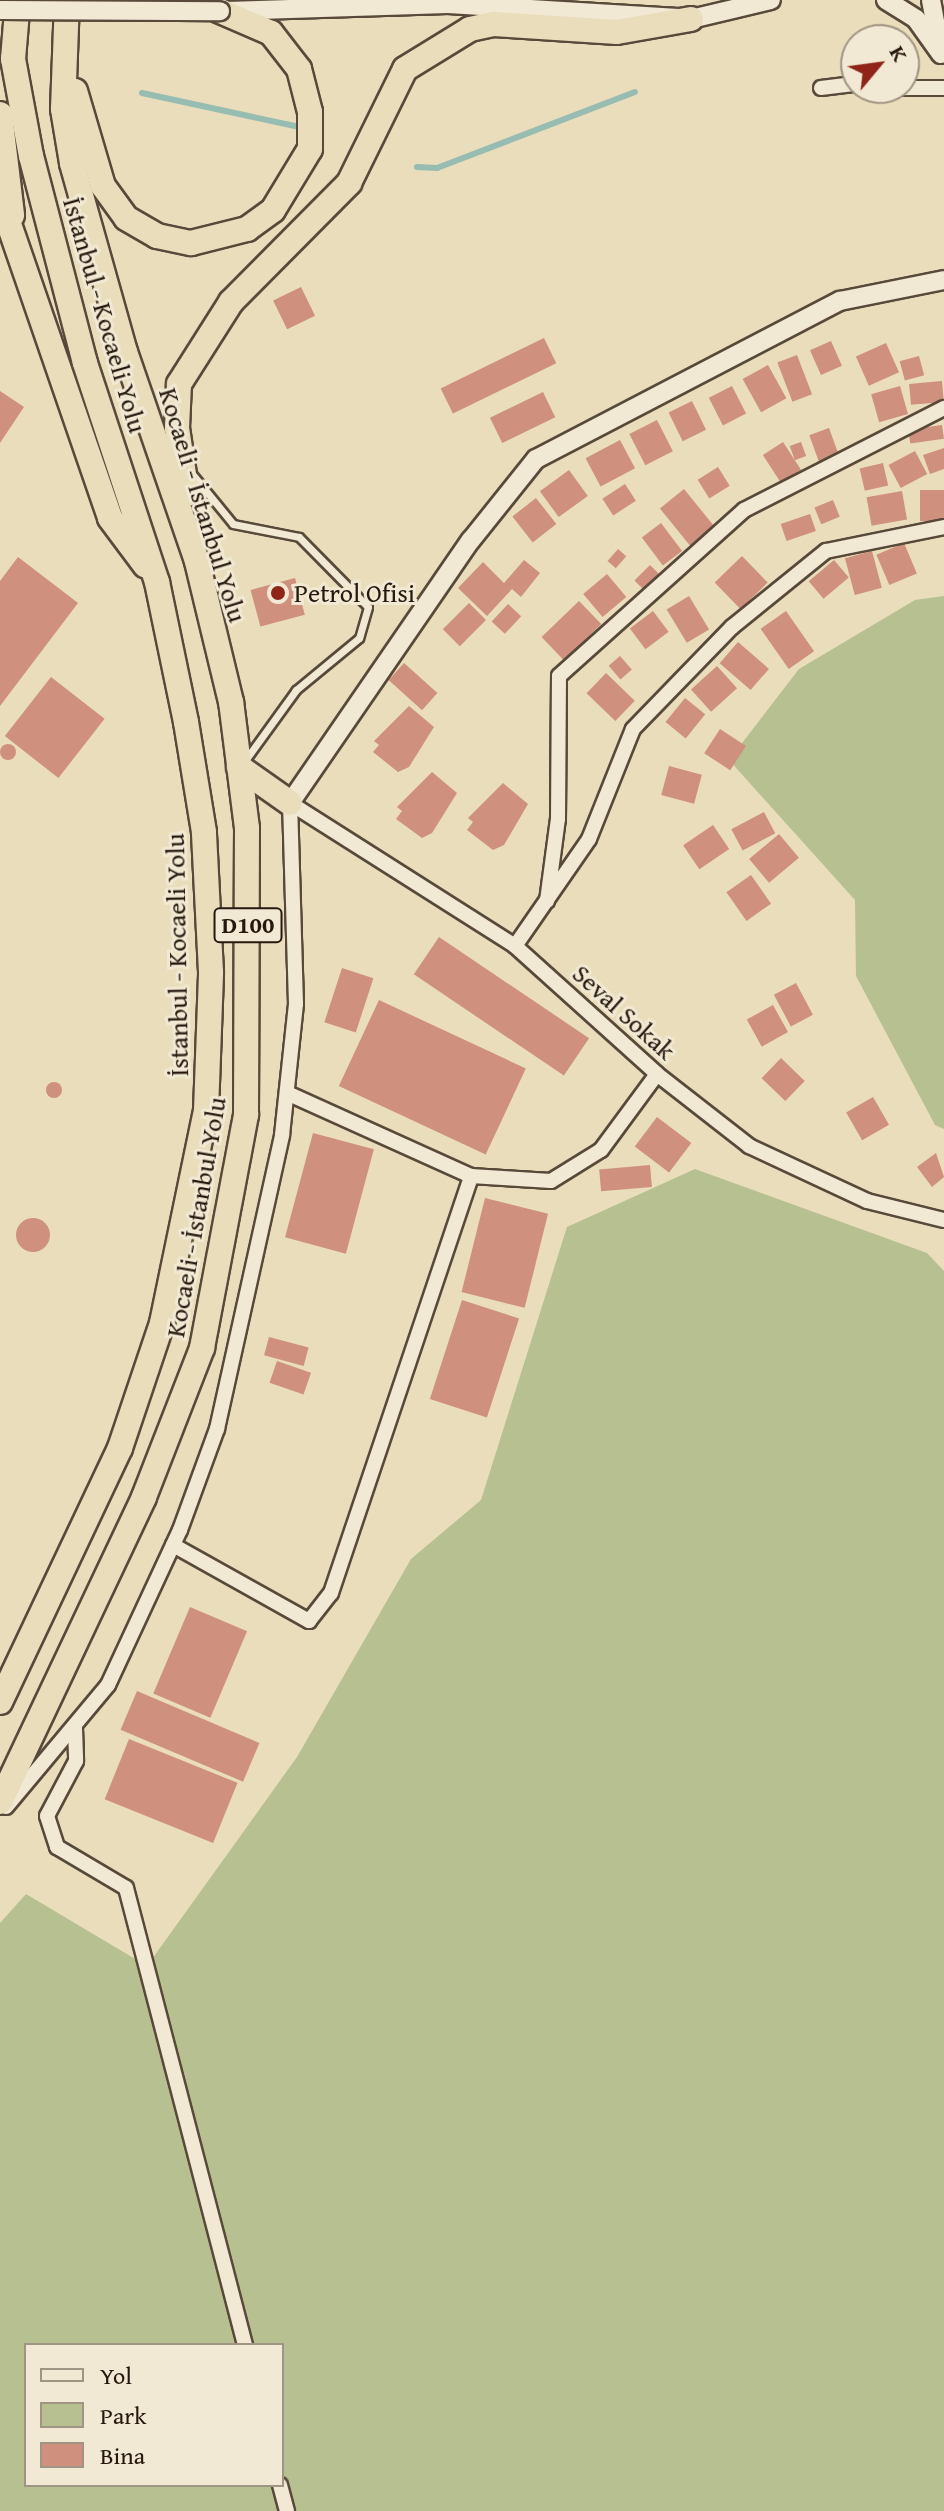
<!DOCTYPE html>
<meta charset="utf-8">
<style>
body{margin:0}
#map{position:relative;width:944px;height:2511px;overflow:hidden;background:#e9ddbb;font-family:"Gentium Book Plus",serif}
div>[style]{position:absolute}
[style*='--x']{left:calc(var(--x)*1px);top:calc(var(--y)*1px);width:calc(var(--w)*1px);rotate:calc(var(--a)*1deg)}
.green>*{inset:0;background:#b7c090}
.stream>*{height:6px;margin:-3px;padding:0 3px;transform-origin:3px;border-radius:3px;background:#97bcb1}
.building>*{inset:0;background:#cf907e;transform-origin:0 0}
.round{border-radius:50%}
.roads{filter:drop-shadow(2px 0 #58493a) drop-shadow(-2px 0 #58493a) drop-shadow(0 2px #58493a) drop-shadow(0 -2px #58493a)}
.service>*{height:7px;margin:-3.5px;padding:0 3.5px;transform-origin:3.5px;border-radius:3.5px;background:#f1e9d3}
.minor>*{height:14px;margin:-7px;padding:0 7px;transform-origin:7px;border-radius:7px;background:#f1e9d3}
.tertiary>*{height:18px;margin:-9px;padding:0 9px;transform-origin:9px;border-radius:9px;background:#f1e9d3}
.trunk>*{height:24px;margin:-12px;padding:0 12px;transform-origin:12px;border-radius:12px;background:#e9ddbb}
.bridges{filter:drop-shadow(2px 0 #58493a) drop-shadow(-2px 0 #58493a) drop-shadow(0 2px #58493a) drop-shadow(0 -2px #58493a)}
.tertiary-bridge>*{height:18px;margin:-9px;padding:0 9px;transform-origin:9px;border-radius:9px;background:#f1e9d3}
.dots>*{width:22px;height:22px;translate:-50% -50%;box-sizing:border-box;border:4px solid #f1e9d3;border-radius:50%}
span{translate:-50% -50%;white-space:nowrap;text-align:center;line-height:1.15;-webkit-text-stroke:6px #f1e9d3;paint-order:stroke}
.shield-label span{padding:2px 6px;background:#f1e9d3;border:2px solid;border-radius:6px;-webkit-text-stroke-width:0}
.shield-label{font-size:24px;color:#27180f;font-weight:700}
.street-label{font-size:26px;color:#27180f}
.poi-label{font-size:26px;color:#27180f}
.left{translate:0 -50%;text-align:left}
.legend{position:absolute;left:24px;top:2343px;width:260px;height:144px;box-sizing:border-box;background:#f1e9d3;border:2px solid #a09585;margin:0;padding:10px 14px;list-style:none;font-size:24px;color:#27180f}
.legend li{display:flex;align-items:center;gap:16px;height:40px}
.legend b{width:40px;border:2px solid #a09585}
.north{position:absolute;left:840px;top:24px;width:80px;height:80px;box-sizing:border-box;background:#f1e9d3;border:2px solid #a09585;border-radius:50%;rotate:61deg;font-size:22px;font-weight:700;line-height:32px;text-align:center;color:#27180f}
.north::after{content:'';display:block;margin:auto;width:28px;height:36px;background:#8f2418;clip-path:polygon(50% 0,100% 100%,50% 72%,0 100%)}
</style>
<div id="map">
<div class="green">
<i style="clip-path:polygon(944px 596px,944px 1129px,935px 1125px,856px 976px,855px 900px,729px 760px,799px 669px,915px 600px)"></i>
<i style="clip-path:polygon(evenodd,695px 1169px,927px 1253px,944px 1271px,944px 2511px,0 2511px,0 1923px,26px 1894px,147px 1966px,297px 1757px,411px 1559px,481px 1500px,567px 1227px,695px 1169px,26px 2345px,282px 2345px,282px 2485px,26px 2485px,26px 2345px)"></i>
</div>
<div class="stream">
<i style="--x:142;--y:93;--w:161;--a:12.2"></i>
<i style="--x:417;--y:167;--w:20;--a:3"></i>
<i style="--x:437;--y:168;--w:212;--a:-21"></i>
</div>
<div class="building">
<i style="left:301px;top:287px;width:32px;height:31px;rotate:64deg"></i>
<i style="left:544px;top:338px;width:28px;height:115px;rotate:64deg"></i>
<i style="left:831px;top:341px;width:27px;height:23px;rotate:66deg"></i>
<i style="left:886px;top:343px;width:32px;height:33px;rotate:66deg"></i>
<i style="left:797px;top:355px;width:42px;height:21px;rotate:69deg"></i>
<i style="left:919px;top:356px;width:20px;height:20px;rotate:75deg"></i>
<i style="left:768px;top:365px;width:38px;height:29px;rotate:61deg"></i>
<i style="left:942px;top:381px;width:21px;height:33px;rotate:85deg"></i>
<i style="left:732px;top:386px;width:31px;height:26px;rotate:63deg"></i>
<i style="left:900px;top:386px;width:29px;height:30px;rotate:74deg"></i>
<i style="clip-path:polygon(0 391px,24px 407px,0 443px)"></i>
<i style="left:543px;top:392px;width:28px;height:59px;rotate:64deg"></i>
<i style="left:692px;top:401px;width:32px;height:26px;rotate:64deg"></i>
<i style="left:657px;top:420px;width:35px;height:31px;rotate:63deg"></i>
<i style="left:942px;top:425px;width:14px;height:34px;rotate:82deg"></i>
<i style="left:829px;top:428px;width:30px;height:21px;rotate:70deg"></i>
<i style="left:620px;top:440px;width:32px;height:39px;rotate:62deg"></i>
<i style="left:783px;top:442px;width:33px;height:24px;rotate:57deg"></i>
<i style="left:801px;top:442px;width:15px;height:12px;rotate:70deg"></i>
<i style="clip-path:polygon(944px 448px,944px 469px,930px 474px,923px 455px)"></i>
<i style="left:915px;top:451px;width:26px;height:30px;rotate:62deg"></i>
<i style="left:883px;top:463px;width:23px;height:24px;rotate:77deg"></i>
<i style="left:718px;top:467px;width:22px;height:24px;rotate:58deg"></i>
<i style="left:569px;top:470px;width:32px;height:36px;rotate:54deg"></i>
<i style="left:625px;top:484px;width:20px;height:27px;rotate:57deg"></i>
<i style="left:684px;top:489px;width:49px;height:31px;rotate:51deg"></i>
<i style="left:944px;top:490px;width:31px;height:24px;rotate:90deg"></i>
<i style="left:902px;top:491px;width:29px;height:36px;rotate:80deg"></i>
<i style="left:536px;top:498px;width:33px;height:30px;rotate:52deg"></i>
<i style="left:833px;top:500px;width:18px;height:20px;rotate:68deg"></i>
<i style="left:810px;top:514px;width:18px;height:31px;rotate:71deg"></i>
<i style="left:661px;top:523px;width:35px;height:24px;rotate:53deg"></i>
<i style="left:904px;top:543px;width:33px;height:30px;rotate:67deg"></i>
<i style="left:618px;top:549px;width:11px;height:16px;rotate:41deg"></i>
<i style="left:872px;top:551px;width:38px;height:28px;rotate:75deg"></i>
<i style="left:742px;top:556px;width:37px;height:38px;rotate:46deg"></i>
<i style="clip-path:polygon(18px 557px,78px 603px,0 706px,0 581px)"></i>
<i style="clip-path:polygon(524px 560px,540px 573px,521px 597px,512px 589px,487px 616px,458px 588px,483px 562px,504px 583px)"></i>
<i style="left:834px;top:560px;width:23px;height:33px;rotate:50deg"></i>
<i style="left:650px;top:565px;width:16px;height:22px;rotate:45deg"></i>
<i style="left:607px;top:574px;width:30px;height:31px;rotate:50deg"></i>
<i style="left:295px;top:578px;width:38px;height:46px;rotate:75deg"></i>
<i style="left:689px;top:596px;width:39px;height:26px;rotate:59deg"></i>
<i style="left:579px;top:601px;width:32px;height:52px;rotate:46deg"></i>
<i style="left:469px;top:603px;width:24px;height:37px;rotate:45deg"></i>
<i style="left:508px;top:604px;width:18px;height:24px;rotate:43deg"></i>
<i style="left:653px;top:611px;width:26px;height:29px;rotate:53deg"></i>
<i style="left:786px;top:611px;width:49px;height:31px;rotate:55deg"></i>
<i style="left:738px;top:642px;width:41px;height:28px;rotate:41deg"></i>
<i style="left:620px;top:656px;width:18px;height:15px;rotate:49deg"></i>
<i style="left:404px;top:663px;width:45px;height:23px;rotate:42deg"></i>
<i style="left:717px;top:666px;width:30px;height:35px;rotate:48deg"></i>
<i style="left:606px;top:673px;width:40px;height:28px;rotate:44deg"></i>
<i style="left:51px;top:677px;width:68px;height:75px;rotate:38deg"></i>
<i style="left:685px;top:698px;width:26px;height:31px;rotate:39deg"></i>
<i style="clip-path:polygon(409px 706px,434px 727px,409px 767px,398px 772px,373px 752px,379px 745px,374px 741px)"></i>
<i style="left:720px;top:729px;width:31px;height:29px;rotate:33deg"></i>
<i class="round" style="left:0;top:744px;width:16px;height:16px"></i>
<i style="left:669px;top:766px;width:34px;height:30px;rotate:15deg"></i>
<i style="clip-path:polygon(432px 772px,457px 793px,432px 833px,422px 838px,396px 819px,402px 811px,397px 807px)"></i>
<i style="clip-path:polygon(503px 783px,528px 804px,504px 845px,493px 850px,467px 830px,473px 822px,468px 818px)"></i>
<i style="left:764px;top:812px;width:24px;height:37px;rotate:62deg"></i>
<i style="left:713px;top:825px;width:29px;height:36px;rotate:56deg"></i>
<i style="left:779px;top:834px;width:31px;height:39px;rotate:50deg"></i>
<i style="left:751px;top:875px;width:35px;height:30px;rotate:55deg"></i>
<i style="left:439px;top:937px;width:181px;height:45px;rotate:34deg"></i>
<i style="left:342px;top:968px;width:33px;height:57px;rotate:18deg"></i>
<i style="left:796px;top:983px;width:36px;height:25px;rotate:62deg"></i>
<i style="left:379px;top:1000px;width:162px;height:95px;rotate:25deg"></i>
<i style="left:773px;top:1005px;width:31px;height:30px;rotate:61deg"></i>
<i style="left:781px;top:1058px;width:33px;height:28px;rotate:44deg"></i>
<i class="round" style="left:46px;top:1082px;width:16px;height:16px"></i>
<i style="left:873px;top:1097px;width:32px;height:31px;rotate:60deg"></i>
<i style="left:657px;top:1117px;width:43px;height:37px;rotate:37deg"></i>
<i style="left:313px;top:1133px;width:63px;height:108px;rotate:15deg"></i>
<i style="clip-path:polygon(936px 1153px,944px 1177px,932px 1187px,917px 1167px)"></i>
<i style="left:650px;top:1165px;width:22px;height:51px;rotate:85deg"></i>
<i style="left:485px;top:1198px;width:65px;height:97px;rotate:14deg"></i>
<i class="round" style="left:16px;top:1218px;width:34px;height:34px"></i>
<i style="left:462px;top:1300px;width:60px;height:104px;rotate:18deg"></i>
<i style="left:269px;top:1337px;width:41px;height:19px;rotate:15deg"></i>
<i style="left:277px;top:1361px;width:36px;height:23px;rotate:19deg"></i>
<i style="left:190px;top:1607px;width:62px;height:94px;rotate:23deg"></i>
<i style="left:137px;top:1691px;width:133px;height:42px;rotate:23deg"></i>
<i style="left:129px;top:1739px;width:117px;height:65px;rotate:22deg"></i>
</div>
<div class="roads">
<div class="service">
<i style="--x:193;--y:475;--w:63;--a:50.8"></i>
<i style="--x:233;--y:524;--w:67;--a:11.1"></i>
<i style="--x:299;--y:537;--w:98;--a:45.4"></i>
<i style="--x:368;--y:607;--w:32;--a:106"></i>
<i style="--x:359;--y:638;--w:82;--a:140.5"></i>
<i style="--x:296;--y:690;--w:85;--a:125.9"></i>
</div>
<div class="minor">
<i style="--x:821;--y:88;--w:35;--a:-7"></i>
<i style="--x:877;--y:88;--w:67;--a:0"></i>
<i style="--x:290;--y:803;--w:267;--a:32.4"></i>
<i style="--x:515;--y:946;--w:191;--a:42"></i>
<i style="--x:657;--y:1074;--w:117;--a:38"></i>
<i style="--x:749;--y:1146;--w:130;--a:25"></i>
<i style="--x:867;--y:1201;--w:79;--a:13.9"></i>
<i style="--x:547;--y:901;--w:83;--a:-82.4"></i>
<i style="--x:558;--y:819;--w:143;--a:-89.6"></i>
<i style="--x:559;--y:676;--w:249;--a:-41.9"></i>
<i style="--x:744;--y:510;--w:225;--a:-27"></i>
<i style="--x:515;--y:946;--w:130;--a:-55.3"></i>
<i style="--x:589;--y:839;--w:118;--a:-68.2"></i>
<i style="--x:633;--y:729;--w:142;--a:-45.9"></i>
<i style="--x:732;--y:627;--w:121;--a:-39"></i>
<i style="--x:826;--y:551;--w:120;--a:-11.5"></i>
<i style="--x:287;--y:1093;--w:202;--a:24.3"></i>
<i style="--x:471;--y:1176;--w:80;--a:3.6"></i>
<i style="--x:551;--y:1181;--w:59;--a:-31.8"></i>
<i style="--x:601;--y:1150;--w:94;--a:-53.6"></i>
<i style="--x:173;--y:1545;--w:156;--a:29.2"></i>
<i style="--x:309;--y:1621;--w:36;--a:-52"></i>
<i style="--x:331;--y:1593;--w:440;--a:-71.4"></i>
<i style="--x:75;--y:1728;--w:33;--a:88"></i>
<i style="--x:76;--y:1761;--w:62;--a:117.8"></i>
<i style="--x:47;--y:1816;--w:33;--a:72"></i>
<i style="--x:57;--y:1847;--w:80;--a:30.7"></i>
<i style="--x:126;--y:1888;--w:472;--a:75.4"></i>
<i style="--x:6;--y:1807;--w:159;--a:-50.1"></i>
<i style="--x:108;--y:1685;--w:171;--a:-65.1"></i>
<i style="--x:180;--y:1530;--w:108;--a:-69.9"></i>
<i style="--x:217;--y:1429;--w:301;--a:-77.5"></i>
<i style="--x:282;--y:1135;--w:132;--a:-83.9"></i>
<i style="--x:296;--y:1004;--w:201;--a:-91.7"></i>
<i style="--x:280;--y:2485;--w:27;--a:75"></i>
</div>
<div class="tertiary">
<i style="--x:886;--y:0;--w:36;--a:32"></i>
<i style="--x:916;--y:19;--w:43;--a:54.5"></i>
<i style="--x:931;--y:0;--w:49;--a:79.4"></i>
<i style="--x:227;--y:11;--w:221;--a:-1.8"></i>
<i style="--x:448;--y:4;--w:243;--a:3.5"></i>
<i style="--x:691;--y:19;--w:82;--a:-13.4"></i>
<i style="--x:290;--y:803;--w:319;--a:-55.5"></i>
<i style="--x:471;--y:540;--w:104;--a:-51.3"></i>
<i style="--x:536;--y:459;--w:343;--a:-27.5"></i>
<i style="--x:840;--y:301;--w:106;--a:-11.4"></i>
</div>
<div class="trunk">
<i style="--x:75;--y:91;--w:99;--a:73.6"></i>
<i style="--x:103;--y:186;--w:39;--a:54"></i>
<i style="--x:126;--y:218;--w:36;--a:30"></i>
<i style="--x:157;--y:236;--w:35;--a:12"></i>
<i style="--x:191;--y:243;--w:58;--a:-14"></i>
<i style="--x:247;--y:229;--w:32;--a:-36"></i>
<i style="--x:273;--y:210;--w:71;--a:-58.8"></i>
<i style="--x:310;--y:149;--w:37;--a:-90"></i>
<i style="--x:310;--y:112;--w:44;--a:-104.3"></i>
<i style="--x:299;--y:69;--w:46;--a:-127.9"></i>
<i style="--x:271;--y:33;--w:56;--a:-156.7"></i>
<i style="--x:0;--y:114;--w:102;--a:83.2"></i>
<i style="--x:0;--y:198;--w:338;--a:71"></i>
<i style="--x:110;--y:518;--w:59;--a:53.3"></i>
<i style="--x:187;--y:494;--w:67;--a:-98.6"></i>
<i style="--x:177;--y:428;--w:44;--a:-87.4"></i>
<i style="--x:179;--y:384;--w:97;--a:-57.6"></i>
<i style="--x:231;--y:302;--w:168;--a:-45.2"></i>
<i style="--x:349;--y:183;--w:127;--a:-63.8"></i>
<i style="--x:405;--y:69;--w:76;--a:-31.6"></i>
<i style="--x:470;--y:29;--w:25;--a:-12"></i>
<i style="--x:494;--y:24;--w:123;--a:3.7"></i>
<i style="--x:617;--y:32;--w:75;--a:-10"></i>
<i style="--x:239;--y:767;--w:62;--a:35.2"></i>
<i style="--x:0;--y:1702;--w:281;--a:-64.7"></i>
<i style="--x:120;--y:1448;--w:132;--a:-71.4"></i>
<i style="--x:162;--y:1323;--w:217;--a:-78.3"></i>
<i style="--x:206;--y:1111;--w:139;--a:-87.9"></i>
<i style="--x:211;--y:972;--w:140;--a:-92.9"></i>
<i style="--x:204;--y:832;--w:111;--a:-99.3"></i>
<i style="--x:186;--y:722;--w:143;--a:-101.7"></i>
<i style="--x:157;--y:582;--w:231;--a:-108.2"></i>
<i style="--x:85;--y:363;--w:214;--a:-104.6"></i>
<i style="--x:31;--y:156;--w:99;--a:-100.5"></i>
<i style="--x:13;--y:59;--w:59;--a:-85.2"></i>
<i style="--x:0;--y:1802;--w:337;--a:-64.7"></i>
<i style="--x:144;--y:1497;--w:160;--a:-68.7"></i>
<i style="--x:202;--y:1348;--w:237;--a:-79.3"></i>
<i style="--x:246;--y:1115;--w:287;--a:-89.8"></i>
<i style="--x:247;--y:828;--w:127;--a:-97.2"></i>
<i style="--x:231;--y:702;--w:145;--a:-103.6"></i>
<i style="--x:197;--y:561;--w:221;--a:-109"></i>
<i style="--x:125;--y:352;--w:196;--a:-105.7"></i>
<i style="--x:72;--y:163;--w:55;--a:-99.5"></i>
<i style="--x:63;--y:109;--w:109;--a:-87.9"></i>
</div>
</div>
<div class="bridges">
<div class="tertiary-bridge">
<i style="--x:0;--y:10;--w:220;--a:0.3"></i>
</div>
</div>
<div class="dots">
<i style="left:278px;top:593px;background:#8f2418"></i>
</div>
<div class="shield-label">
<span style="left:248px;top:925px">D100</span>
</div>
<div class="street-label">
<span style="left:105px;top:315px;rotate:74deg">İstanbul - Kocaeli Yolu</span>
<span style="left:203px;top:505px;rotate:73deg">Kocaeli - İstanbul Yolu</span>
<span style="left:177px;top:955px;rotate:-91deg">İstanbul - Kocaeli Yolu</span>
<span style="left:624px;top:1012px;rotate:42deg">Seval Sokak</span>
<span style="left:196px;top:1217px;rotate:-80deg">Kocaeli - İstanbul Yolu</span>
</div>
<div class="poi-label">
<span class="left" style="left:294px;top:593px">Petrol Ofisi</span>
</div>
<ul class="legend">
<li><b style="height:10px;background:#f1e9d3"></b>Yol</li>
<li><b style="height:22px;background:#b7c090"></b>Park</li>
<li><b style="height:22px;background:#cf907e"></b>Bina</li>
</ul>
<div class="north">K</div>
</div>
